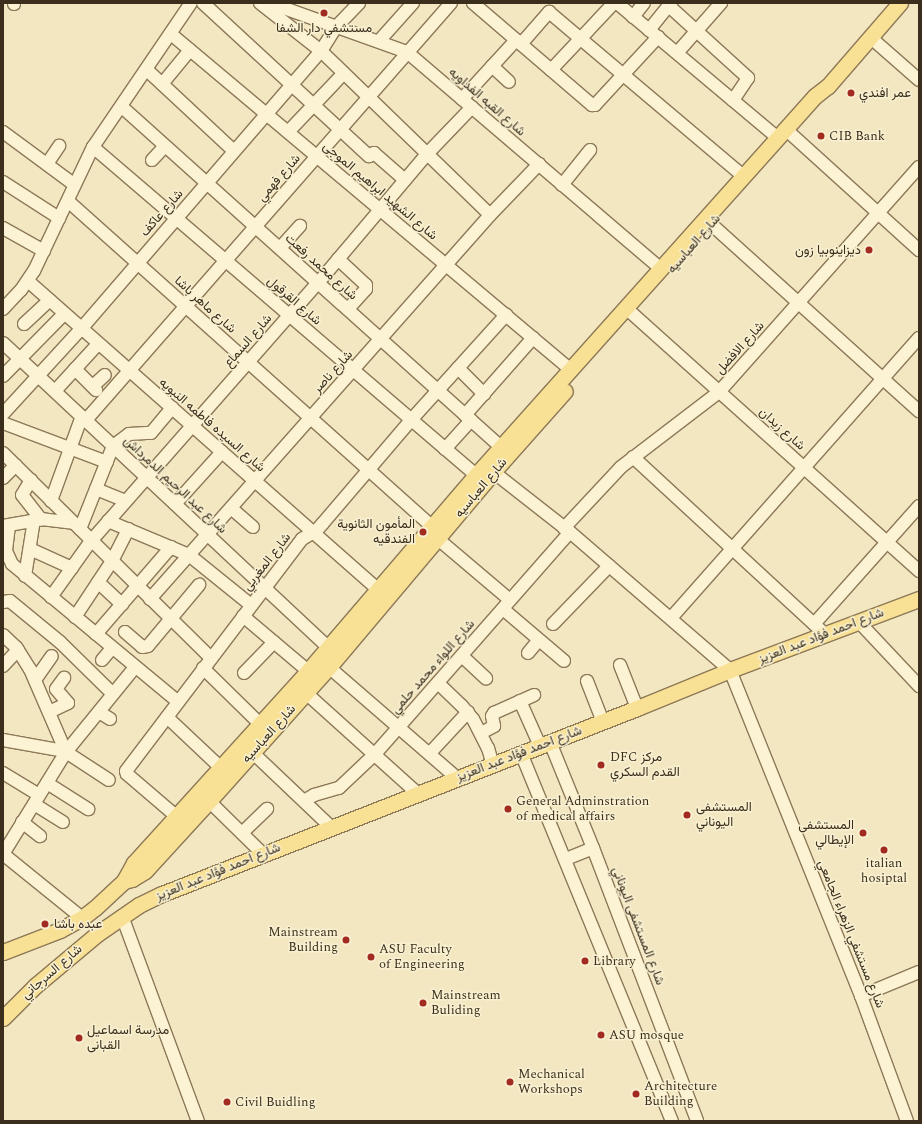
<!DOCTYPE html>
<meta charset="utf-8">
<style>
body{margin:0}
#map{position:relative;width:922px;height:1124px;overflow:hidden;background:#f2e7c1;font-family:Spectral,Vazirmatn,serif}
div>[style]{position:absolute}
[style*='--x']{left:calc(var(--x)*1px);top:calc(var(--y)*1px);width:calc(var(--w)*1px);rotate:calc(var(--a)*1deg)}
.roads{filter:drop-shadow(1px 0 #8d7857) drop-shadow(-1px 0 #8d7857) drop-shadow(0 1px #8d7857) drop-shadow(0 -1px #8d7857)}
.minor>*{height:12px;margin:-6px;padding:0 6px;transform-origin:6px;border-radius:6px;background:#fcf3d5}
.major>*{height:15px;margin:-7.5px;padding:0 7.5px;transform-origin:7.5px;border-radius:7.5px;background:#f8e195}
.dots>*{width:11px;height:11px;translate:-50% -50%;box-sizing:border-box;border:2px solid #f8f0d1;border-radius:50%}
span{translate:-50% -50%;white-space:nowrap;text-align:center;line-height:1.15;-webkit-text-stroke:3px #f8f0d1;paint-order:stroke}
.poi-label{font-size:13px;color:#3b2e1c}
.left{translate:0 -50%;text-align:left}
.right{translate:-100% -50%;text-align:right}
.street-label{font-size:13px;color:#3b2e1c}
.frame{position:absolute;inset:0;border:4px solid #3b2e1c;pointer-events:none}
</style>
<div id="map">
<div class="roads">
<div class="minor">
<i style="--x:203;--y:3;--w:226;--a:42.7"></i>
<i style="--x:369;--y:156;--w:6;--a:-31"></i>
<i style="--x:374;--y:153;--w:41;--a:41.1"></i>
<i style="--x:260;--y:3;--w:78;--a:38.2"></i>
<i style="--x:321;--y:51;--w:235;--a:44.1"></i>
<i style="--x:270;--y:3;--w:145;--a:19.7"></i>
<i style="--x:407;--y:52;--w:333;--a:40.5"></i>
<i style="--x:473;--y:3;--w:157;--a:40.6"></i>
<i style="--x:592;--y:105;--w:3;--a:0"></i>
<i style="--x:595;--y:105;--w:93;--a:-47.2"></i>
<i style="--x:617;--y:3;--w:210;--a:40"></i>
<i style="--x:14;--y:4;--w:1;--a:-90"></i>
<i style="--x:669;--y:6;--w:107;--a:42.3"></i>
<i style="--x:748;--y:78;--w:27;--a:124"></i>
<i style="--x:633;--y:17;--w:18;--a:-52"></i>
<i style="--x:649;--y:30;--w:35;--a:-51"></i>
<i style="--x:171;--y:34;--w:522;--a:40.03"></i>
<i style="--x:870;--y:37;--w:65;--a:41.3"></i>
<i style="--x:379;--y:41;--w:51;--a:-48.2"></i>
<i style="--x:521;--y:44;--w:43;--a:-48.8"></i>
<i style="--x:549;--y:12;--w:254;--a:40.2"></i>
<i style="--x:677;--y:53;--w:67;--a:-48.7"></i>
<i style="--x:492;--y:66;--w:23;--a:43"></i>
<i style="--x:147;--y:70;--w:119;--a:43"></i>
<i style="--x:551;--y:70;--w:92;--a:-46.8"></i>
<i style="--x:162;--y:84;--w:44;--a:-50.5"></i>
<i style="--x:462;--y:99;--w:80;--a:-47.5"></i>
<i style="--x:122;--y:107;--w:509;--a:41.9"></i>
<i style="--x:3;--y:132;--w:89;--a:36.4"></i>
<i style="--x:288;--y:132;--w:81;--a:-46.5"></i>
<i style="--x:791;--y:134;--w:173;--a:42.2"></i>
<i style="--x:93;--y:147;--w:504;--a:40.58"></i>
<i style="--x:152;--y:160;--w:19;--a:-47"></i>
<i style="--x:47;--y:164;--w:22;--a:-56"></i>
<i style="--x:3;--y:182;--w:67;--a:32.7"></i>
<i style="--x:562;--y:185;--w:45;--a:-51.3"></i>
<i style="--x:68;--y:201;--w:489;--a:41.8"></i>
<i style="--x:711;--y:224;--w:280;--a:42"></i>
<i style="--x:3;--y:228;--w:47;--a:29.3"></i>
<i style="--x:280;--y:248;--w:30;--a:-48"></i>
<i style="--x:338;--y:259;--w:38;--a:43"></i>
<i style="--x:366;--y:285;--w:4;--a:90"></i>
<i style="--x:366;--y:289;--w:27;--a:132"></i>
<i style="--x:28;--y:281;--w:467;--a:41.4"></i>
<i style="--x:626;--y:308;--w:394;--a:41.9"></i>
<i style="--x:3;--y:309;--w:26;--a:-47"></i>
<i style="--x:21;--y:290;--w:23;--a:-56"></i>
<i style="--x:34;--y:271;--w:137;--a:-64.6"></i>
<i style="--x:93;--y:147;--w:174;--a:-55.8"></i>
<i style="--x:24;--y:324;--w:35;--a:-43"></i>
<i style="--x:3;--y:343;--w:445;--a:43.1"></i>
<i style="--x:458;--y:368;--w:37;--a:45"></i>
<i style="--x:75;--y:369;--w:30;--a:45"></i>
<i style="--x:3;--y:376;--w:87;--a:-45.5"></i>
<i style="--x:93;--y:386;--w:16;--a:-43"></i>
<i style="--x:55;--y:391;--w:64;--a:-47.5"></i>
<i style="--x:3;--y:414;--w:115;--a:-47.5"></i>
<i style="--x:81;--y:329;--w:367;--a:-49.2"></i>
<i style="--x:321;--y:51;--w:28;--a:-58"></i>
<i style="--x:336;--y:27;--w:33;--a:-46"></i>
<i style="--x:465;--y:415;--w:103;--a:-48.6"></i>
<i style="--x:86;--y:420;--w:554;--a:-48.8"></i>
<i style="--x:3;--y:423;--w:111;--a:20.6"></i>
<i style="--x:445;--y:449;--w:39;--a:-48"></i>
<i style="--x:3;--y:453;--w:292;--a:44.6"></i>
<i style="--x:633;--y:457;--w:260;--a:42.7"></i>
<i style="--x:487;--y:467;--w:105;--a:38.1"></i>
<i style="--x:570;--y:532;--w:211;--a:40.8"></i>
<i style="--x:730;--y:670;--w:351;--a:68.1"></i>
<i style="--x:861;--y:996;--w:133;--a:69.8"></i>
<i style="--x:3;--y:478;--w:18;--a:-45"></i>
<i style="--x:31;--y:480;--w:17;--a:121"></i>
<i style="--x:22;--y:495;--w:31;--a:52"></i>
<i style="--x:96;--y:489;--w:32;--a:22"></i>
<i style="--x:51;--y:501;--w:90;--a:-70"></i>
<i style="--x:175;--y:504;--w:70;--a:-47.9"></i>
<i style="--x:231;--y:508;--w:29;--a:41"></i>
<i style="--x:108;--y:521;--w:88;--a:22.8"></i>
<i style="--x:189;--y:555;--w:80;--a:38.9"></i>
<i style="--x:3;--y:526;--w:39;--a:-10"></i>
<i style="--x:41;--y:519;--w:32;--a:7"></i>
<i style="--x:9;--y:526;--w:25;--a:97"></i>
<i style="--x:6;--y:551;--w:14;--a:65"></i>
<i style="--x:12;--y:564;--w:216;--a:39.7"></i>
<i style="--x:564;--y:528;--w:83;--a:-46.9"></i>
<i style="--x:621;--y:467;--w:123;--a:-37.4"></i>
<i style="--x:719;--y:392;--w:301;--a:-48.4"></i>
<i style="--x:80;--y:529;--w:89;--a:-68.3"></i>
<i style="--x:113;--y:446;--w:20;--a:-37"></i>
<i style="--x:129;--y:434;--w:22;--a:-3"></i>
<i style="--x:151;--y:433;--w:33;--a:-50"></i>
<i style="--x:438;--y:539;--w:94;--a:40.3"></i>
<i style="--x:30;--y:549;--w:46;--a:24.3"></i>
<i style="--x:25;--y:576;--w:57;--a:-80.9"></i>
<i style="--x:98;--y:582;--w:33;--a:43"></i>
<i style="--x:51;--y:597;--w:69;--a:-54.5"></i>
<i style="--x:91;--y:541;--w:344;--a:-48.7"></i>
<i style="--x:318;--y:283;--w:169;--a:-49.8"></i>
<i style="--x:427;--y:154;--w:65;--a:-46.2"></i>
<i style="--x:150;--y:599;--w:513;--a:-48.48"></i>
<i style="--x:490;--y:215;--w:71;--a:-46.1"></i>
<i style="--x:3;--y:602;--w:7;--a:-8"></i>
<i style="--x:10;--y:601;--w:65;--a:39.4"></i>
<i style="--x:60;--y:642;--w:74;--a:44.5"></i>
<i style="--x:503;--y:609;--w:80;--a:40.4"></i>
<i style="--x:243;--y:616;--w:85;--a:40.2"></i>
<i style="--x:75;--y:617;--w:67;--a:-56.5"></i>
<i style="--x:112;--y:561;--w:36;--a:-63"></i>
<i style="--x:671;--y:618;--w:374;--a:-48.5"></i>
<i style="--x:859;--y:622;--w:88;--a:46.8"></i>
<i style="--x:553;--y:624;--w:81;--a:-46"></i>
<i style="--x:814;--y:624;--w:158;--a:-48.3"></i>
<i style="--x:125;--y:632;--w:23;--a:41"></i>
<i style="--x:142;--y:647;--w:6;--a:-9"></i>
<i style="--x:148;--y:646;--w:80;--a:-50.1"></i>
<i style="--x:96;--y:634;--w:115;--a:-49.2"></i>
<i style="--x:3;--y:635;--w:18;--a:43"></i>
<i style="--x:16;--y:647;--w:26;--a:58"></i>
<i style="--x:30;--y:669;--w:90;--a:66.6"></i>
<i style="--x:66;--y:752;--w:51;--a:33.1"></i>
<i style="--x:528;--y:653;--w:17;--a:-50"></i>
<i style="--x:462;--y:656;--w:33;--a:43"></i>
<i style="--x:102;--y:660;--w:16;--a:-50"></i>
<i style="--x:323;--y:662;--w:177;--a:40.9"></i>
<i style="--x:620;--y:665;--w:46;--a:68.4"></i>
<i style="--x:3;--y:666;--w:22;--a:-47"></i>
<i style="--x:203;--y:668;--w:80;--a:44.5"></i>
<i style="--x:244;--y:673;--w:43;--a:-45.9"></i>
<i style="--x:35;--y:680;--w:29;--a:-55"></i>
<i style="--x:587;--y:681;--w:44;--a:68.7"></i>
<i style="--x:438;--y:683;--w:33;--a:44"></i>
<i style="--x:462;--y:706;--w:17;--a:50"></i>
<i style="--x:473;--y:719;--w:33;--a:63"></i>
<i style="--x:488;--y:748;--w:18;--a:74"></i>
<i style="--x:306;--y:693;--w:151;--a:42"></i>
<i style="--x:520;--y:701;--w:49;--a:66"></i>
<i style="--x:49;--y:712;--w:21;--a:-25"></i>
<i style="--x:68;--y:703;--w:18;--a:-131"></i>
<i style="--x:56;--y:689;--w:14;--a:-54"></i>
<i style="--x:99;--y:712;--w:13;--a:32"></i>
<i style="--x:167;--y:717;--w:73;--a:43.3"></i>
<i style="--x:481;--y:733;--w:15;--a:-28"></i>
<i style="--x:494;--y:726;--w:10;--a:-101"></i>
<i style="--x:492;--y:716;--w:4;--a:-56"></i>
<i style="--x:494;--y:713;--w:44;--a:-24.2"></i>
<i style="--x:3;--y:740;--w:63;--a:10.1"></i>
<i style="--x:550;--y:742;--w:114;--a:67.9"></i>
<i style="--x:593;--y:848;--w:292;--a:69.1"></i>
<i style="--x:252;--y:752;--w:109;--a:43.5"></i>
<i style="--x:430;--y:753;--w:56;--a:-47.2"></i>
<i style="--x:521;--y:753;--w:398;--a:67.7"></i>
<i style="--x:3;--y:773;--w:42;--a:31.4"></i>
<i style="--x:47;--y:783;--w:49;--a:32.4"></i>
<i style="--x:209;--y:801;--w:76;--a:44.5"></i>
<i style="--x:304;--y:801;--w:12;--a:-31"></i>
<i style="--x:314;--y:795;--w:26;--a:-16"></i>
<i style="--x:339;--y:788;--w:50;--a:-43.4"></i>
<i style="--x:375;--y:754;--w:295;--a:-48.7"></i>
<i style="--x:34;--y:804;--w:34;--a:32"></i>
<i style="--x:176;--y:816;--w:65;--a:-139.4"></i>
<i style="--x:127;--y:774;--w:3;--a:-108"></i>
<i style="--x:126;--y:771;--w:291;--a:-52.8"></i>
<i style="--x:302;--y:539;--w:17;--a:-31"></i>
<i style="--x:317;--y:530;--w:9;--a:-49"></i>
<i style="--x:323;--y:523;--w:135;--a:-49.5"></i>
<i style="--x:411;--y:420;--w:142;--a:-47.9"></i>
<i style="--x:22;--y:822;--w:23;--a:38"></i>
<i style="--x:242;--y:833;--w:35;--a:-44"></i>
<i style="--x:3;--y:854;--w:120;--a:-58.3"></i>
<i style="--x:66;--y:752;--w:109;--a:-50.9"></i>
<i style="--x:3;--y:854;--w:102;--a:39"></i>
<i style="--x:566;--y:859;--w:29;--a:-22"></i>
<i style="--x:122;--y:916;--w:219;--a:69.7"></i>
<i style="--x:861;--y:996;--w:63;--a:-22.5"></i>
</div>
<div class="major">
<i style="--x:124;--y:881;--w:8;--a:-14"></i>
<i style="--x:132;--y:879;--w:15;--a:-32"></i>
<i style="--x:145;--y:871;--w:95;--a:-47.6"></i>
<i style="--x:209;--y:801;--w:180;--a:-48.2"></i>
<i style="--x:329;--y:667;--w:255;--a:-49.9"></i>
<i style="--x:493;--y:472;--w:108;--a:-48.4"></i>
<i style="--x:3;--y:952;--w:61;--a:-21.1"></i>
<i style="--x:60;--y:930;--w:25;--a:-29"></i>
<i style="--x:82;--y:918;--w:16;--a:-38"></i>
<i style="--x:95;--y:908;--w:40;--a:-43"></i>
<i style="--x:124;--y:881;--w:21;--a:-61"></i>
<i style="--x:134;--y:863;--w:259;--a:-47.8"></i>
<i style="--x:308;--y:671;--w:258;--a:-49.4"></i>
<i style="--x:476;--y:475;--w:508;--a:-48.19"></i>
<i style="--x:815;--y:96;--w:16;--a:-38"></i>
<i style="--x:828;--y:86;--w:110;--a:-49.1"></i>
<i style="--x:3;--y:1018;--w:45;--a:-45"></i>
<i style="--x:35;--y:986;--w:81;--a:-40"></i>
<i style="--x:97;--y:934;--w:51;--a:-34.6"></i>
<i style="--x:139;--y:905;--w:25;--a:-26"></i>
<i style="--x:162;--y:894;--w:510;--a:-21.38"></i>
<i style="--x:637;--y:708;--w:100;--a:-22.2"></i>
<i style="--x:730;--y:670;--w:202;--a:-20.6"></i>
</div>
</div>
<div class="dots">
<i style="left:324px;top:13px;background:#a12b21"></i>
<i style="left:851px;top:93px;background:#a12b21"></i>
<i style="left:821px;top:136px;background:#a12b21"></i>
<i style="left:869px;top:250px;background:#a12b21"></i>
<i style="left:423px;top:532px;background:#a12b21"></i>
<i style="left:601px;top:765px;background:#a12b21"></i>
<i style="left:508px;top:809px;background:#a12b21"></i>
<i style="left:687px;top:815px;background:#a12b21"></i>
<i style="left:863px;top:833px;background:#a12b21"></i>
<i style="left:884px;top:850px;background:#a12b21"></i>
<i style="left:45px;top:924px;background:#a12b21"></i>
<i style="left:346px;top:940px;background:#a12b21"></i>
<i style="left:371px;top:957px;background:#a12b21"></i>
<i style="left:585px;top:961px;background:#a12b21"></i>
<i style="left:423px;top:1003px;background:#a12b21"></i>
<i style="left:601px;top:1035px;background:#a12b21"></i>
<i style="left:79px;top:1038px;background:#a12b21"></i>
<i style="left:510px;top:1082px;background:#a12b21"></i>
<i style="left:636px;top:1094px;background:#a12b21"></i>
<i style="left:227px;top:1102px;background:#a12b21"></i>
</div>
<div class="poi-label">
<span style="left:324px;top:28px">مستشفي دار الشفا</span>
<span class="left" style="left:859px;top:93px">عمر افندي</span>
<span class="left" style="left:829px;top:136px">CIB Bank</span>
<span class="right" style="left:861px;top:250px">ديزاينوبيا زون</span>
<span class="right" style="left:415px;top:532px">المأمون الثانوية<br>الفندقيه</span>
<span class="left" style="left:610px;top:765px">DFC مركز<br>القدم السكري</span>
<span class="left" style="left:516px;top:809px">General Adminstration<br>of medical affairs</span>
<span class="left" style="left:696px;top:815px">المستشفى<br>اليوناني</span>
<span class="right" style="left:854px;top:833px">المستشفى<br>الإيطالي</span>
<span style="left:884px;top:871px">italian<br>hosiptal</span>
<span class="left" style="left:54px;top:924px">عبده باشا</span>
<span class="right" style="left:338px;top:940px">Mainstream<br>Building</span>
<span class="left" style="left:379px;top:957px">ASU Faculty<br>of Engineering</span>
<span class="left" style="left:593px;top:961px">Library</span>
<span class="left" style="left:431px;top:1003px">Mainstream<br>Buliding</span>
<span class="left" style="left:87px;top:1038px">مدرسة اسماعيل<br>القبانى</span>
<span class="left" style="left:609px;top:1035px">ASU mosque</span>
<span class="left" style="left:518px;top:1082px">Mechanical<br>Workshops</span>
<span class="left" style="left:644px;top:1094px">Architecture<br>Building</span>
<span class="left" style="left:235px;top:1102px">Civil Buidling</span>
</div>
<div class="street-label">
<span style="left:487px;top:102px;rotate:41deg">شارع القبه الفداويه</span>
<span style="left:279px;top:178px;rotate:-49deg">شارع فهمي</span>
<span style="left:380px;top:191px;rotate:40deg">شارع الشهيد ابراهيم الموجى</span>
<span style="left:162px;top:213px;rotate:-49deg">شارع عاكف</span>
<span style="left:694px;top:244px;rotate:-49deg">شارع العباسيه</span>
<span style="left:321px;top:267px;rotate:42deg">شارع محمد رفعت</span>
<span style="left:294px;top:301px;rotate:41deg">شارع القرقول</span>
<span style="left:205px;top:305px;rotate:42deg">شارع ماهر باشا</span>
<span style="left:248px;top:341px;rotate:-49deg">شارع السماع</span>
<span style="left:740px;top:348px;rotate:-48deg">شارع الافضل</span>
<span style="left:333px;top:372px;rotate:-48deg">شارع ناصر</span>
<span style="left:212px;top:425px;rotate:41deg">شارع السيده فاطمه النبويه</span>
<span style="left:782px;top:429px;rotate:42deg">شارع زيدان</span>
<span style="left:175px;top:485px;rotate:43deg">شارع عبد الرحيم الدمرداش</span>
<span style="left:481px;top:488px;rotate:-50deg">شارع العباسيه</span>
<span style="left:267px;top:562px;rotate:-52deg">شارع المغربي</span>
<span style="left:821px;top:636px;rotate:-21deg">شارع احمد فؤاد عبد العزيز</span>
<span style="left:433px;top:667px;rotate:-49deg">شارع اللواء محمد حلمي</span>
<span style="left:269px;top:734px;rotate:-48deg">شارع العباسيه</span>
<span style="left:519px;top:754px;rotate:-21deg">شارع احمد فؤاد عبد العزيز</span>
<span style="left:218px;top:872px;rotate:-22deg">شارع احمد فؤاد عبد العزيز</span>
<span style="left:638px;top:926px;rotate:69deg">شارع المستشفى اليوناني</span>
<span style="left:851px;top:934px;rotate:68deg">شارع مستشفي الزهراء الجامعي</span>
<span style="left:52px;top:972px;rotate:-41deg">شارع السرجاني</span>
</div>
<div class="frame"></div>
</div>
